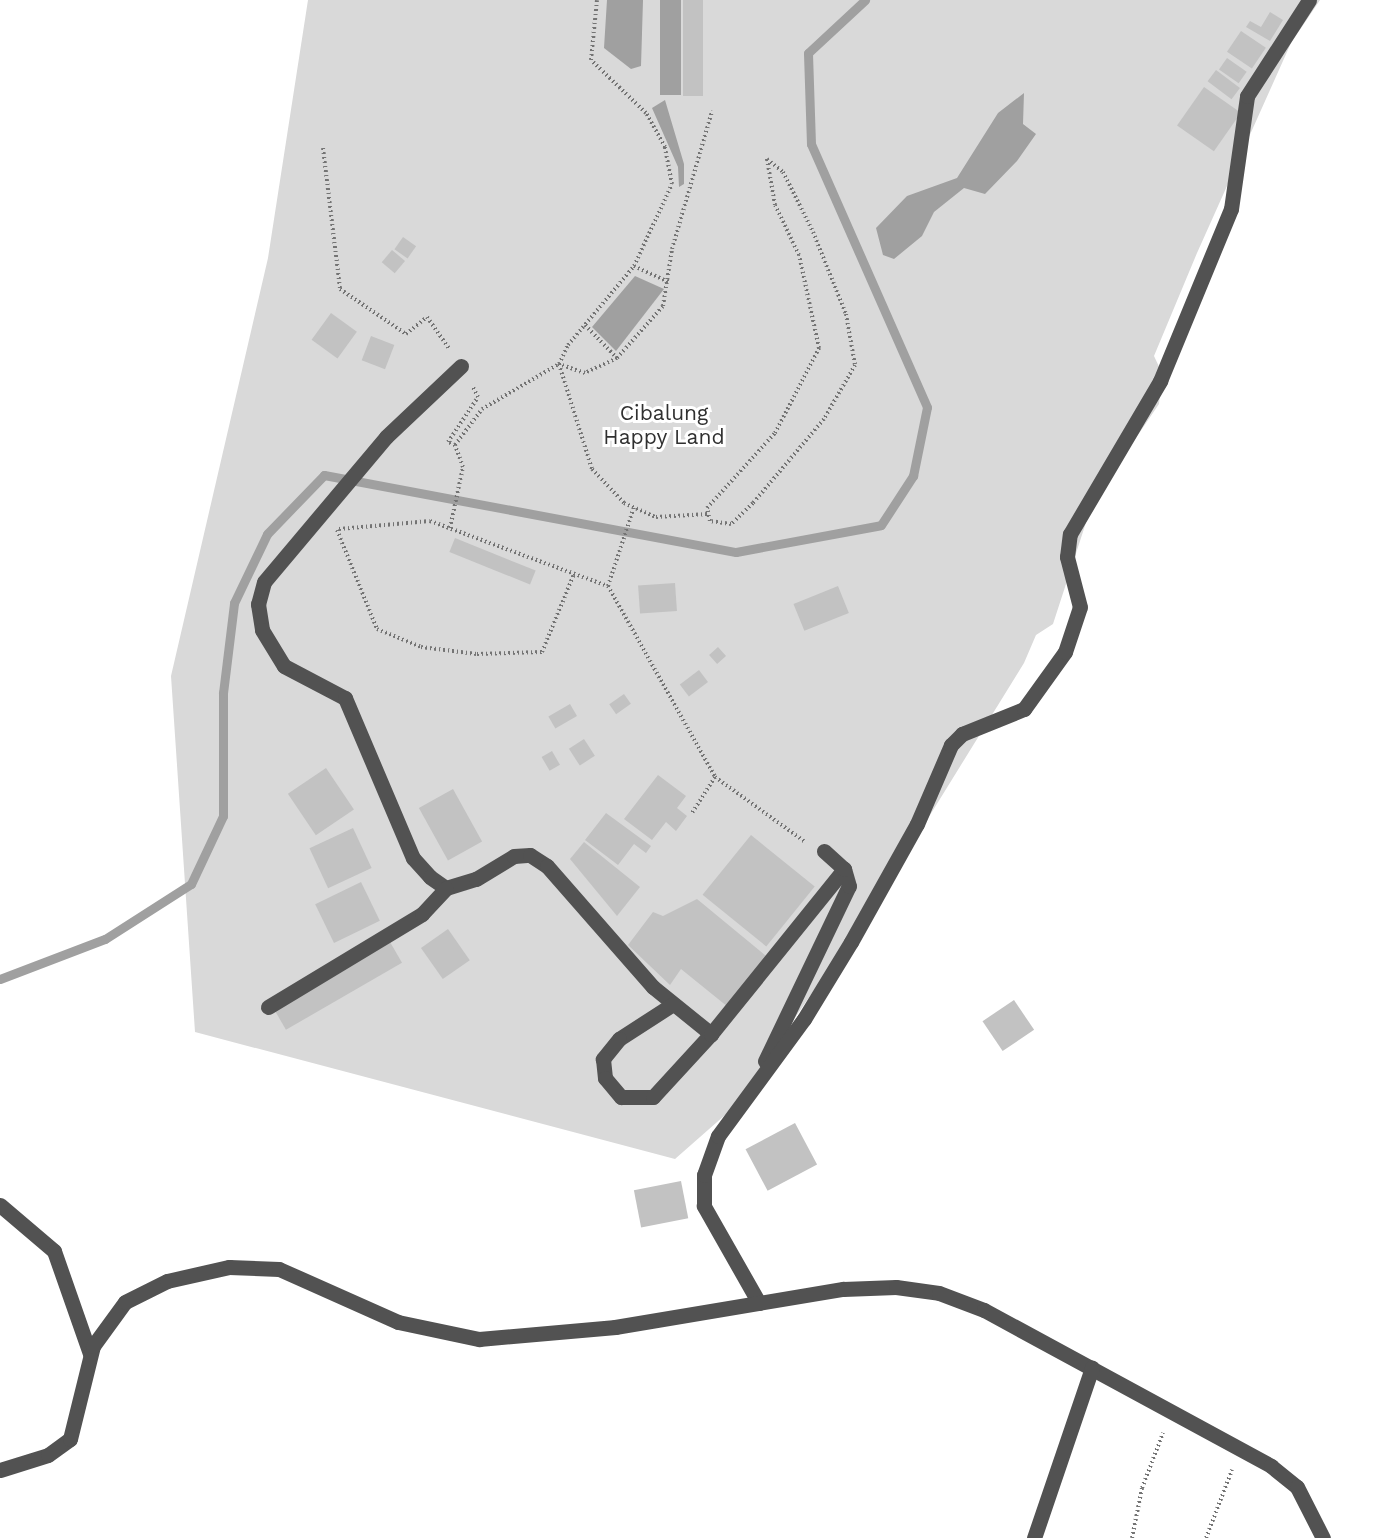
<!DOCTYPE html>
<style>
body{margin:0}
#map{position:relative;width:1384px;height:1538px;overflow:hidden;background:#fff;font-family:"Work Sans",sans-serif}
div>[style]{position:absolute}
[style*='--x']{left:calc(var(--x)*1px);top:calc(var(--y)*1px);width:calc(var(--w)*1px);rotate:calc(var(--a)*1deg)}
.green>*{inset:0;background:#d9d9d9}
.water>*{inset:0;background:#a0a0a0;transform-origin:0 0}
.stream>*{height:9px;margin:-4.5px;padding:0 4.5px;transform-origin:4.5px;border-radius:4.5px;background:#a0a0a0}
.building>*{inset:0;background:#c2c2c2;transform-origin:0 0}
.path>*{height:4px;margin-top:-2px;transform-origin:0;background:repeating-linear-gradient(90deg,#747474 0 1.5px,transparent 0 4.5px)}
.minor>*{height:15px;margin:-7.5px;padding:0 7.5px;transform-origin:7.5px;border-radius:7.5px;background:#525252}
span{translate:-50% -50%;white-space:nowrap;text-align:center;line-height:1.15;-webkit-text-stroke:6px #fff;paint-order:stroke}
.park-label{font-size:21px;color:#303030}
</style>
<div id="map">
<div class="green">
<i style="clip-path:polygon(308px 0,1320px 0,1291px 43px,1197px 253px,1154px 356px,1162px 373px,1159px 404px,1093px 501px,1053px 624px,1036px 635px,1024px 663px,893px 875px,733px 1108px,675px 1159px,195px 1032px,171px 676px,268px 258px)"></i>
</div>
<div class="water">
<i style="clip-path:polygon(607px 0,643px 0,641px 66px,631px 69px,604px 48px)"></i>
<i style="left:660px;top:0;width:21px;height:95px"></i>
<i style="clip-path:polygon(1024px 93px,1023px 124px,1036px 134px,1017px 161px,985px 194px,964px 188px,934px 212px,922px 236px,894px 259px,883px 255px,876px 228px,907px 196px,957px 178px,998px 113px)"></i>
<i style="clip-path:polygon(665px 100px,684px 164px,684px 184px,679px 187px,678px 167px,652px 108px)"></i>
<i style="clip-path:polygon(635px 276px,664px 289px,616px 351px,592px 327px)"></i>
</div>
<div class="stream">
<i style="--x:0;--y:979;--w:112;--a:-20.9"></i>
<i style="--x:105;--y:939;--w:102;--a:-32.6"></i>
<i style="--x:191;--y:884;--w:75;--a:-64.8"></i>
<i style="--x:223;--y:816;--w:123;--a:-90"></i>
<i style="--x:223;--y:693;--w:91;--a:-83"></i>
<i style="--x:234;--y:603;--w:76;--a:-64.4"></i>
<i style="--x:267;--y:534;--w:82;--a:-46"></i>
<i style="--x:324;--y:475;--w:419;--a:10.6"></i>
<i style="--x:736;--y:552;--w:147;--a:-10.5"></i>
<i style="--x:881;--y:525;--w:59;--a:-56.9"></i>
<i style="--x:913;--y:476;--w:70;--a:-78.5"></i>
<i style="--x:927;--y:407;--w:287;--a:-113.8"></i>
<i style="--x:811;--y:144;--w:91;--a:-91.9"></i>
<i style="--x:808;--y:53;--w:78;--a:-42.9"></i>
</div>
<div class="building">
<i style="left:683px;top:0;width:20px;height:96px"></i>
<i style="clip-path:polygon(1270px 12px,1283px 20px,1270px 41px,1246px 27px,1250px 21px,1261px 27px)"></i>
<i style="left:1241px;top:31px;width:30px;height:25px;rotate:34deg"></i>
<i style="left:1227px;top:58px;width:24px;height:14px;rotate:35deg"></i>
<i style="left:1216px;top:70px;width:30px;height:14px;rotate:37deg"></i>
<i style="left:1204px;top:87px;width:45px;height:47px;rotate:35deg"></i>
<i style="left:403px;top:237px;width:16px;height:15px;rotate:35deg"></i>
<i style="left:392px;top:250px;width:17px;height:16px;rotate:40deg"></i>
<i style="left:331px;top:313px;width:32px;height:33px;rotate:36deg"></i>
<i style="left:371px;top:336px;width:25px;height:26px;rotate:21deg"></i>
<i style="left:455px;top:538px;width:87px;height:15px;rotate:22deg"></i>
<i style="left:675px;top:583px;width:28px;height:37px;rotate:86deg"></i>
<i style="left:838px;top:586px;width:29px;height:48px;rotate:68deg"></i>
<i style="left:718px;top:647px;width:12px;height:12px;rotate:48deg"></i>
<i style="left:699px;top:670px;width:15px;height:24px;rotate:53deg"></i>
<i style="left:624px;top:694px;width:12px;height:18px;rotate:55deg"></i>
<i style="left:570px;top:704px;width:14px;height:25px;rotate:60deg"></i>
<i style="left:584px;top:739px;width:20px;height:18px;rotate:57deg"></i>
<i style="left:552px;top:751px;width:16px;height:12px;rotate:60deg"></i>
<i style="left:326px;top:768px;width:50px;height:46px;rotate:56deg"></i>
<i style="clip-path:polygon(658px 775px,686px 796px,677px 808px,687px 816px,676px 831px,666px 822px,652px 840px,624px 819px)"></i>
<i style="left:453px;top:789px;width:60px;height:39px;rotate:61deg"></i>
<i style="clip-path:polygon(606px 813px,651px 846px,646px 853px,634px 844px,618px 865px,585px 840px)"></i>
<i style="left:353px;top:828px;width:44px;height:48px;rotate:65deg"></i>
<i style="left:751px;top:835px;width:82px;height:77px;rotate:39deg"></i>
<i style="clip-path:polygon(584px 842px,640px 887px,617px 916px,570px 859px)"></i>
<i style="left:361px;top:882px;width:43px;height:51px;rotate:64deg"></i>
<i style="clip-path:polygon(697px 899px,766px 956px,728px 1007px,681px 969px,670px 985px,628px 945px,653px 912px,663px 916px)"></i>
<i style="left:448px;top:929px;width:38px;height:33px;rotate:55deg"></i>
<i style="left:390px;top:942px;width:24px;height:134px;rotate:60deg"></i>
<i style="left:1014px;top:1000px;width:36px;height:38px;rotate:56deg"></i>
<i style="left:795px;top:1123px;width:47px;height:56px;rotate:62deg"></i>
<i style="left:681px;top:1181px;width:38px;height:48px;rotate:79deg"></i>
</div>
<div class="path">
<i style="--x:323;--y:148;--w:142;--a:83.1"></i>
<i style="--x:340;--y:289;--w:80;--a:34.3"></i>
<i style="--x:406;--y:334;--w:27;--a:-39"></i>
<i style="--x:427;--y:317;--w:38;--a:55"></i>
<i style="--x:767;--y:159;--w:21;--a:39"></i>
<i style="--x:783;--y:172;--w:67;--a:63.4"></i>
<i style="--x:813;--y:232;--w:88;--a:68.1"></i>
<i style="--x:846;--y:314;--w:52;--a:80"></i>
<i style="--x:855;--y:365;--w:62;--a:119.9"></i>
<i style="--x:824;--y:419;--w:110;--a:130.2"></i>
<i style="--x:753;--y:503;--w:30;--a:136"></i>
<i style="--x:731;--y:524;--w:21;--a:-172"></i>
<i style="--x:710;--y:521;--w:13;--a:-103"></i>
<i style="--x:707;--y:508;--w:101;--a:-47.8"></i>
<i style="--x:775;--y:433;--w:96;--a:-62.6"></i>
<i style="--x:819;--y:348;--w:95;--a:-102.1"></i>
<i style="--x:799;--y:255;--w:55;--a:-115.6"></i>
<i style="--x:775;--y:205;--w:47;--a:-99.9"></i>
<i style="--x:634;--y:266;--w:38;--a:25"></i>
<i style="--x:585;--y:325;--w:46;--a:45.9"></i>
<i style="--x:617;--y:358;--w:35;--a:155"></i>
<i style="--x:585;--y:373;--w:28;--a:-161"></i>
<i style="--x:559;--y:364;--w:110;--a:72.6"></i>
<i style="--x:592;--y:469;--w:47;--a:46.7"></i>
<i style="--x:624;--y:503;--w:35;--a:24"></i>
<i style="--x:656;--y:517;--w:52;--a:-3.3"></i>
<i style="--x:617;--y:358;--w:69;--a:-48.5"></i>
<i style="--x:663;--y:306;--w:58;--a:-81"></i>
<i style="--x:672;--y:249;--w:144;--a:-73.8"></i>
<i style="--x:455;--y:445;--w:8;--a:-157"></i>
<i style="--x:448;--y:442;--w:54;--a:-56.3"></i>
<i style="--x:478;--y:397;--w:13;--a:-117"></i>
<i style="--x:450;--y:528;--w:62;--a:-78"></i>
<i style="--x:463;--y:467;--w:23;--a:-110"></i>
<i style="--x:455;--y:445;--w:45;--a:-53.1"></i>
<i style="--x:482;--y:409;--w:89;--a:-30.3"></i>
<i style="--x:559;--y:364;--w:21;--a:-65"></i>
<i style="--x:568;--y:345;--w:103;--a:-50.1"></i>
<i style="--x:634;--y:266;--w:90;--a:-65.1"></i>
<i style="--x:672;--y:184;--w:38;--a:-101"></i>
<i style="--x:665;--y:147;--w:39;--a:-119"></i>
<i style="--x:646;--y:113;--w:76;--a:-136.1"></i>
<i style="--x:591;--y:60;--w:60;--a:-84.3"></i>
<i style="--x:339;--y:529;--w:91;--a:-5"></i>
<i style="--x:430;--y:521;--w:189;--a:20.1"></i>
<i style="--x:608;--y:586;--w:219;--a:60.7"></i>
<i style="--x:715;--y:777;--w:43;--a:122.6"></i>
<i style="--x:337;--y:530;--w:107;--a:68"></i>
<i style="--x:377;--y:629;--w:48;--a:22.2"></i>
<i style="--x:421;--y:647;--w:56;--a:7.1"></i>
<i style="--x:477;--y:654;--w:65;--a:-1.8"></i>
<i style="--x:542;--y:652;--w:84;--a:-67.7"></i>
<i style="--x:608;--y:586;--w:83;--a:-71.8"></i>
<i style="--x:715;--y:777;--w:111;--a:35.8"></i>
<i style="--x:1132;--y:1538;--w:51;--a:-78.7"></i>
<i style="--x:1142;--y:1488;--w:59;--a:-69.1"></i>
<i style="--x:1206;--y:1538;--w:73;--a:-69.1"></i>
</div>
<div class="minor">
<i style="--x:461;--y:366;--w:103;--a:136.6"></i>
<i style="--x:386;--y:437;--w:189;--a:130.1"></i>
<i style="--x:264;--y:582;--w:23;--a:105"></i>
<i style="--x:258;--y:604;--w:26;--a:81"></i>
<i style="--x:262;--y:630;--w:42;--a:58.6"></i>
<i style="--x:284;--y:666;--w:69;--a:27.7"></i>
<i style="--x:345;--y:698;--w:174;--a:67"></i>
<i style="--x:413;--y:858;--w:25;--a:48"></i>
<i style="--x:430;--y:877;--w:19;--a:35"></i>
<i style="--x:446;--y:888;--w:31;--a:-17"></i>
<i style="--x:476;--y:879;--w:44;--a:-31.2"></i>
<i style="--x:514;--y:856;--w:16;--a:-4"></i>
<i style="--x:530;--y:855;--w:20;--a:33"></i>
<i style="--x:547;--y:866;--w:161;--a:48.8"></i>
<i style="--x:653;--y:987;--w:75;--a:39"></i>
<i style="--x:673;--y:1004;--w:64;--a:147.1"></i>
<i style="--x:619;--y:1039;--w:26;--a:129"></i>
<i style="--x:603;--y:1059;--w:19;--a:84"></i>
<i style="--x:605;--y:1078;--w:25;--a:50"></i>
<i style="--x:621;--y:1097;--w:32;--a:0"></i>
<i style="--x:653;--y:1097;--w:86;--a:-47.4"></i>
<i style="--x:711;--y:1034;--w:212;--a:-51.1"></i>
<i style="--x:268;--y:1007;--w:180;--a:-31.1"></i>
<i style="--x:422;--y:914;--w:35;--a:-47"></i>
<i style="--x:765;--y:1061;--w:194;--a:-64.4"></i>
<i style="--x:849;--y:886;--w:18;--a:-106"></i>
<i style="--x:844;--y:869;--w:27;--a:-138"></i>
<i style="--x:0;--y:1205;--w:71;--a:40.4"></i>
<i style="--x:54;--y:1251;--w:109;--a:70.7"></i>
<i style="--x:759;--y:1303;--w:112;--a:-119.6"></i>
<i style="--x:704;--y:1206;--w:31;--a:-90"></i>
<i style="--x:704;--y:1175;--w:41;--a:-70.3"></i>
<i style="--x:718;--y:1136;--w:145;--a:-53.7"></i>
<i style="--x:804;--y:1019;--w:90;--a:-58.6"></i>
<i style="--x:851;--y:942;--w:135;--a:-60.8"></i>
<i style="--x:917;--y:824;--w:86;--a:-66.7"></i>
<i style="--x:951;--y:745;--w:16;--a:-45"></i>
<i style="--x:962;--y:734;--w:67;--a:-22"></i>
<i style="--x:1024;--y:709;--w:70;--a:-54.3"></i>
<i style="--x:1065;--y:652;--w:47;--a:-71.6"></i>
<i style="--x:1080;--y:607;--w:52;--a:-104.6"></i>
<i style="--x:1067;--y:557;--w:23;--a:-83"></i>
<i style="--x:1070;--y:534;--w:178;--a:-59.5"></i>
<i style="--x:1160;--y:381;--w:186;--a:-67.6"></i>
<i style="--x:1231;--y:209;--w:114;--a:-81.9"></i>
<i style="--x:1247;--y:96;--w:114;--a:-57.1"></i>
<i style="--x:0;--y:1470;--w:50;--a:-17.4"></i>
<i style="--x:48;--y:1455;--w:27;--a:-36"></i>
<i style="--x:70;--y:1439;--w:96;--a:-76.1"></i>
<i style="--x:93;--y:1346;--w:54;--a:-54"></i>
<i style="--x:125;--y:1302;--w:47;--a:-26.6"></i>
<i style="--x:167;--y:1281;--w:64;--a:-12.7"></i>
<i style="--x:229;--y:1267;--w:50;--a:2.3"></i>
<i style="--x:279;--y:1269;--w:130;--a:24"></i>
<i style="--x:398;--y:1322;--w:83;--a:11.9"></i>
<i style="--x:479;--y:1339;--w:137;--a:-5"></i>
<i style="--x:615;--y:1327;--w:231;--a:-9.5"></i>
<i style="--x:843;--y:1289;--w:53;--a:-2.2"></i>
<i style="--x:896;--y:1287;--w:43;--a:7.9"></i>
<i style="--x:939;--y:1293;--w:48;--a:20.7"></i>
<i style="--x:984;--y:1310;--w:327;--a:28.5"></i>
<i style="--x:1271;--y:1466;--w:33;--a:39"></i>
<i style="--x:1297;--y:1487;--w:57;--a:63"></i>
<i style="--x:1034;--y:1538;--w:180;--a:-71.2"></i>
</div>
<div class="park-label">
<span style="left:664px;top:425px">Cibalung<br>Happy Land</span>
</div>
</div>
